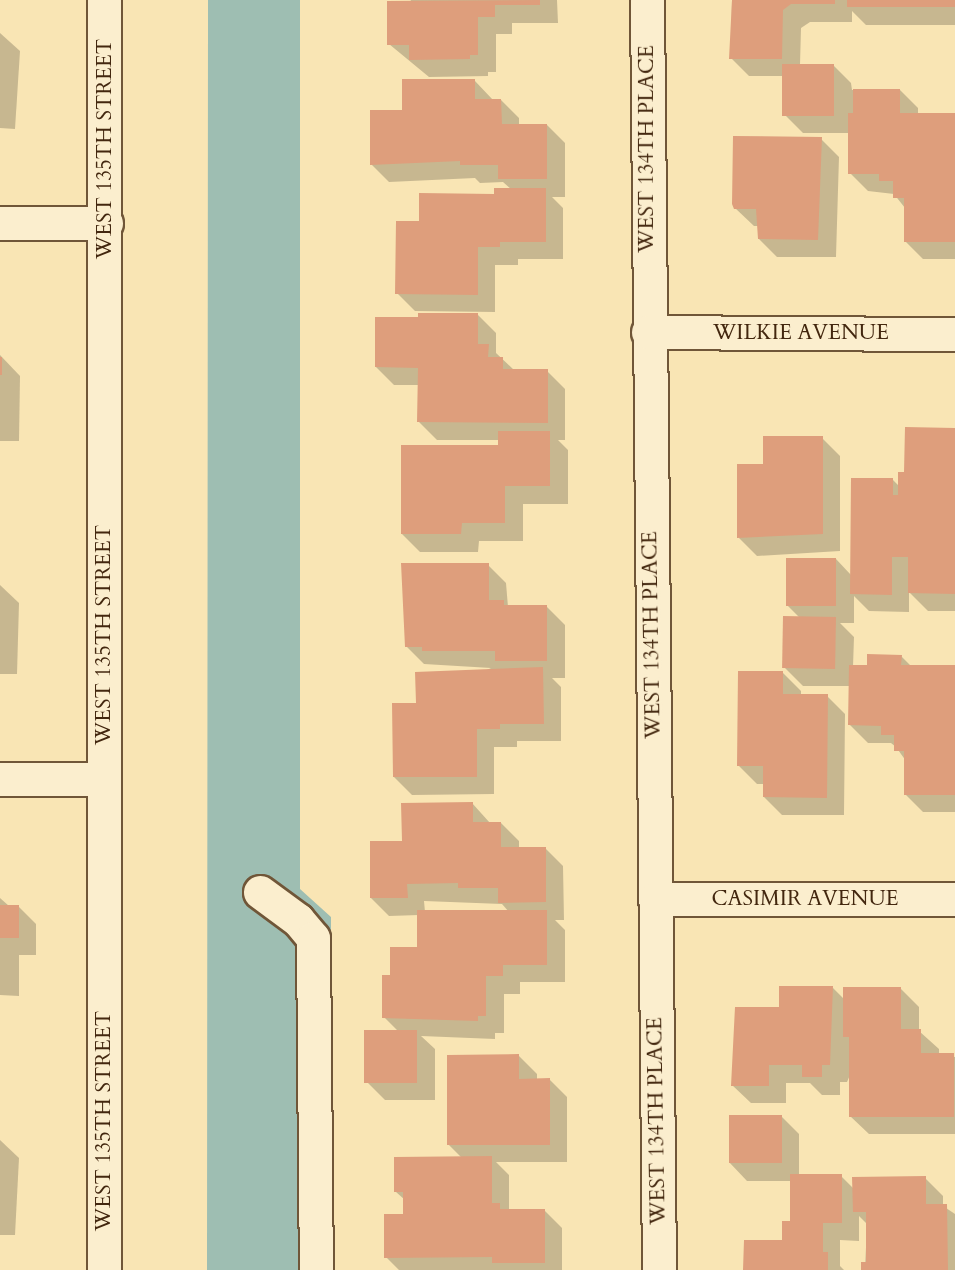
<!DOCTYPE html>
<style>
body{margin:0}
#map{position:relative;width:955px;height:1270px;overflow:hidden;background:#f9e5b4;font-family:Cardo,serif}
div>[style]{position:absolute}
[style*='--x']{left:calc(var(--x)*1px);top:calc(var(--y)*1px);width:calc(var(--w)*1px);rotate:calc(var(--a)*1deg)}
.water>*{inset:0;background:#9ebeb2}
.shadow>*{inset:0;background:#0003}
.building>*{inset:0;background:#de9e7c;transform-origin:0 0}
.roads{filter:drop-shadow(2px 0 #705638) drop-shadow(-2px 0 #705638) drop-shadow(0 2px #705638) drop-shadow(0 -2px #705638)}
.minor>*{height:33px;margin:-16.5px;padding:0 16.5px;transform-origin:16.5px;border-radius:16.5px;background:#fbeece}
span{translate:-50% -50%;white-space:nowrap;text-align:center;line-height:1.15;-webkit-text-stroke:4.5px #fbeece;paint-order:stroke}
.street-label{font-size:21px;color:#43270f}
</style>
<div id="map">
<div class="water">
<i style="clip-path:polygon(208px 0,300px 0,300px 889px,331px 917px,331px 960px,302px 960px,301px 1270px,207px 1270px)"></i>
</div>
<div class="shadow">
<i style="clip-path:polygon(411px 0,557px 0,558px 23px,512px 23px,512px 34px,496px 34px,496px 72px,488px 72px,488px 76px,429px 77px,389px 44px)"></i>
<i style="clip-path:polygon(732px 0,955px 0,955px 25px,866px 25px,852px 11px,852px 22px,810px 22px,801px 28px,800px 65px,833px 65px,851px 83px,852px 90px,900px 90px,918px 108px,918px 115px,955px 115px,955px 259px,923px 259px,905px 241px,905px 208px,894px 194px,868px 191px,850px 173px,850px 133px,803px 133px,785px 115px,784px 76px,749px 76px,731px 58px)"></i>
<i style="clip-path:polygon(0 33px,20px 51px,15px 129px,0 128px)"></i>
<i style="clip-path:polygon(475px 81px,493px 100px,501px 100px,519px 118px,519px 125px,547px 125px,565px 143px,565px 197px,552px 197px,563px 208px,563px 259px,518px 259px,518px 265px,495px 265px,495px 312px,415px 311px,397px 293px,420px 222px,511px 189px,503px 182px,480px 183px,475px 178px,389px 182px,371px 164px,404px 111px)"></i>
<i style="clip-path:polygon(821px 139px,839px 157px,836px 257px,777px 257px,759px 239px,759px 226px,754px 226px,735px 208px)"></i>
<i style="clip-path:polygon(478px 315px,496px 333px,496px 353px,514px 370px,547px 371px,565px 389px,565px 440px,558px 440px,568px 450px,568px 504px,523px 504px,523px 541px,479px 541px,478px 552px,420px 552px,402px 534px,500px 447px,500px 440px,437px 440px,419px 422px,419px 385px,394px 385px,376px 367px,376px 319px)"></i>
<i style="clip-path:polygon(0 355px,20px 376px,19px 441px,0 441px)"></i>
<i style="clip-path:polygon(955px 430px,955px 611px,928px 611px,909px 592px,909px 612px,869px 611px,854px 596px,854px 623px,840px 623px,854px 637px,853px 667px,869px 667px,901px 656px,912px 667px,955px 667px,955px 812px,923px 812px,905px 794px,906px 761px,896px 747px,891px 743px,868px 743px,850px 725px,850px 686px,803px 686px,785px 668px,800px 618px,787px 605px,836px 559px,851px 575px,893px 480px,900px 487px,906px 474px)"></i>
<i style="clip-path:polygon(822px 438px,840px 456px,840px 551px,757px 556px,739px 538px,764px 465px)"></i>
<i style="clip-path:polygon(488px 565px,506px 583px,508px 607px,547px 607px,565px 625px,565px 678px,552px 678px,561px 687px,561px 741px,517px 741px,517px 747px,494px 747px,494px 794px,412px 795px,394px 777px,417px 704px,491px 668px,424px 664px,406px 646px)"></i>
<i style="clip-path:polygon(0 585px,19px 603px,17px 674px,0 674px)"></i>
<i style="clip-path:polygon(783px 673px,801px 691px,801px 696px,827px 696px,845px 714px,844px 815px,782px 815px,764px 797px,765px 784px,757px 784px,739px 766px)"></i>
<i style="clip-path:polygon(evenodd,472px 803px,490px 823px,501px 823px,519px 841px,519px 849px,545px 848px,563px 866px,564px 920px,555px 920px,565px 930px,565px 982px,520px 982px,520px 994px,504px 994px,504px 1033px,495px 1033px,495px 1039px,421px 1036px,435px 1049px,435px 1100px,385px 1100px,367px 1082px,398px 1031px,384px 1017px,392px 976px,419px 948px,419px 915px,389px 916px,371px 898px,404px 843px,472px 803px,424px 901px,502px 904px,509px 912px,425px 912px,424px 901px)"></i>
<i style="clip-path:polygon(0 898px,9px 906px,18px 906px,36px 924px,36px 955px,19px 955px,19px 996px,0 995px)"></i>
<i style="clip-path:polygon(833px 988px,845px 1000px,901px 989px,919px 1007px,919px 1031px,939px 1049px,939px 1055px,955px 1057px,955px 1134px,869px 1134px,850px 1116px,850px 1075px,847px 1082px,840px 1082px,840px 1095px,822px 1095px,810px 1083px,786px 1083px,786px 1103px,751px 1103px,732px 1085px,781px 1009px)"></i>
<i style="clip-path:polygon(519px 1056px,537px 1074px,537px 1080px,549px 1079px,567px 1097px,567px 1162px,496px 1162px,509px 1175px,509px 1211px,544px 1210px,562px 1228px,562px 1270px,399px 1270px,386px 1257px,405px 1215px,405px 1200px,396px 1192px,462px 1158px,448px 1144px)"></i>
<i style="clip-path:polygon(781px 1116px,799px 1134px,799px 1175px,841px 1176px,854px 1189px,925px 1178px,943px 1196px,943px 1206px,955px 1214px,955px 1270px,865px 1270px,867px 1224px,859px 1216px,859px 1241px,840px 1240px,840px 1266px,844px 1270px,745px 1270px,783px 1242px,791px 1222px,791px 1181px,747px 1181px,729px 1162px)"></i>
<i style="clip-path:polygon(0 1140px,19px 1158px,15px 1235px,0 1235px)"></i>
</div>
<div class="building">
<i style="clip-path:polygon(540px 0,540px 5px,495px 5px,495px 17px,478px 17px,478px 55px,470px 55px,470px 59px,409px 60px,409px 45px,387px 45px,387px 1px)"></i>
<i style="clip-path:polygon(732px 0,835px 0,835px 4px,791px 4px,783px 10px,782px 59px,729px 59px)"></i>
<i style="left:847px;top:0;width:108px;height:7px"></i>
<i style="left:782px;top:64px;width:52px;height:52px"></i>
<i style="clip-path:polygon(402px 79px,475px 79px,475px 99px,501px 99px,502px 124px,547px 124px,547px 179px,498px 179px,498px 165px,460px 165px,460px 161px,370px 165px,370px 110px,402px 110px)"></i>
<i style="clip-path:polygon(853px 89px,900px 89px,900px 113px,955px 113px,955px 242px,904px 242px,904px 198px,893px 198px,893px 181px,879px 181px,879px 174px,848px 174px,848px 113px,853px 113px)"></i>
<i style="clip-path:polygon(733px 136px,822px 137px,818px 240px,758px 239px,756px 209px,734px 209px,732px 204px)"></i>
<i style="clip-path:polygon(494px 188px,546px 188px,546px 242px,500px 242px,500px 247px,478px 247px,478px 295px,395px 294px,396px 221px,419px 221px,419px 193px,494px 194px)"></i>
<i style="clip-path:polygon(418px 313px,478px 313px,478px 344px,489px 344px,488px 357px,503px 357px,503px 369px,548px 369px,548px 423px,417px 422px,418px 368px,375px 367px,375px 317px,418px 317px)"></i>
<i style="left:0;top:357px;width:2px;height:18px"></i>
<i style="clip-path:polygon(905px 427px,955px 428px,955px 594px,908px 593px,908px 557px,892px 557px,892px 595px,850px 594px,851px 478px,893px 478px,893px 495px,898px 495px,898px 472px,904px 472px)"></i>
<i style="clip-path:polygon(498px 431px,550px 431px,550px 486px,505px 486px,505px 523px,462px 523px,461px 534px,401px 534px,401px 445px,498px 445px)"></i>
<i style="clip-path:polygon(763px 436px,823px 436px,823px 534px,737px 538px,737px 464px,763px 464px)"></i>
<i style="left:786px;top:558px;width:50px;height:48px"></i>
<i style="clip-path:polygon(401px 563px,489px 563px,489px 600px,504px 600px,504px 605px,547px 605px,547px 661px,495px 661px,495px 651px,422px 651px,422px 647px,405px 647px)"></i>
<i style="left:783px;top:616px;width:53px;height:52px;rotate:1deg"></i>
<i style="clip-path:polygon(867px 654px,902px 655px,901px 665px,955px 665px,955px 795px,904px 795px,904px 751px,894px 751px,894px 735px,881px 735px,881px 726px,848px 725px,849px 665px,867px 665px)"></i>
<i style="clip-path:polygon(543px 667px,544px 724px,500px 724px,500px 729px,477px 729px,477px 777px,393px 777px,392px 703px,416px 703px,415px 672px)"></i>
<i style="clip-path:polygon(738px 671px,783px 671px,783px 694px,828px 694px,827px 798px,763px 797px,763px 766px,737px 766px)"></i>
<i style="clip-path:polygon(473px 802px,473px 822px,501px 822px,501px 847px,546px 847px,546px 902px,498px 903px,498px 888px,458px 888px,458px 883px,407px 884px,408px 898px,370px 898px,370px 841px,402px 841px,401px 803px)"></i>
<i style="left:0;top:905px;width:19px;height:33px"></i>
<i style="clip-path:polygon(417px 910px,547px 910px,547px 965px,503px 965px,503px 976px,486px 976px,486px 1016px,478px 1016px,478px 1021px,382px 1018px,382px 975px,390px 975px,390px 947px,417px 947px)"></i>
<i style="clip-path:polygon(779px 986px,833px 986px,830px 1065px,822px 1065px,822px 1077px,802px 1077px,802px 1065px,769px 1065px,769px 1086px,731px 1086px,735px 1007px,779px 1007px)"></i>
<i style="clip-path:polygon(843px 987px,901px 987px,901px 1029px,921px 1029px,921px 1053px,954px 1053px,954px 1117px,849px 1117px,849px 1037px,843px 1037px)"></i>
<i style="left:364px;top:1030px;width:53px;height:53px"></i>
<i style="clip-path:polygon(519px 1054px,519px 1079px,550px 1078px,550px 1145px,447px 1145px,447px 1055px)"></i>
<i style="left:729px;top:1115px;width:53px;height:48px"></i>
<i style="clip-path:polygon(492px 1156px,492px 1203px,500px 1203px,500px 1209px,545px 1209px,545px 1263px,492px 1263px,492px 1257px,384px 1258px,384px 1214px,403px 1214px,403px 1192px,394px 1192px,394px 1157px)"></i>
<i style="clip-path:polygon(790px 1174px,842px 1174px,842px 1223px,823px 1223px,823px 1252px,828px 1252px,828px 1270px,743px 1270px,744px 1240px,782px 1240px,782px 1221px,790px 1221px)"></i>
<i style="clip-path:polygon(926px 1176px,926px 1204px,947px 1204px,948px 1270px,861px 1270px,861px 1262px,866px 1262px,866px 1212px,853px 1212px,852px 1177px)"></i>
</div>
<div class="roads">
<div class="minor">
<i style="--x:647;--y:0;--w:1270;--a:89.46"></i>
<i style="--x:0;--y:223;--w:106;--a:0"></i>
<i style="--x:648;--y:332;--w:307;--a:0.4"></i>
<i style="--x:0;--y:779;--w:104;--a:0"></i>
<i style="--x:260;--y:892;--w:47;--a:36.4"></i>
<i style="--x:298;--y:920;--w:23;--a:50"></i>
<i style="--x:313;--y:938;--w:332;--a:89.5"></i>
<i style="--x:655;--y:899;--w:300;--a:0"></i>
<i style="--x:104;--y:1270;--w:1270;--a:-90"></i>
</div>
</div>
<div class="street-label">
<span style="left:105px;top:149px;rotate:-90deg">WEST 135TH STREET</span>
<span style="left:647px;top:149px;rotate:-90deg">WEST 134TH PLACE</span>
<span style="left:801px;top:333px">WILKIE AVENUE</span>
<span style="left:104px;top:635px;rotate:-90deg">WEST 135TH STREET</span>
<span style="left:652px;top:635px;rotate:-91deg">WEST 134TH PLACE</span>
<span style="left:805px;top:899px">CASIMIR AVENUE</span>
<span style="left:104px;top:1121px;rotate:-90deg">WEST 135TH STREET</span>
<span style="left:657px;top:1121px;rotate:-91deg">WEST 134TH PLACE</span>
</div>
</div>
